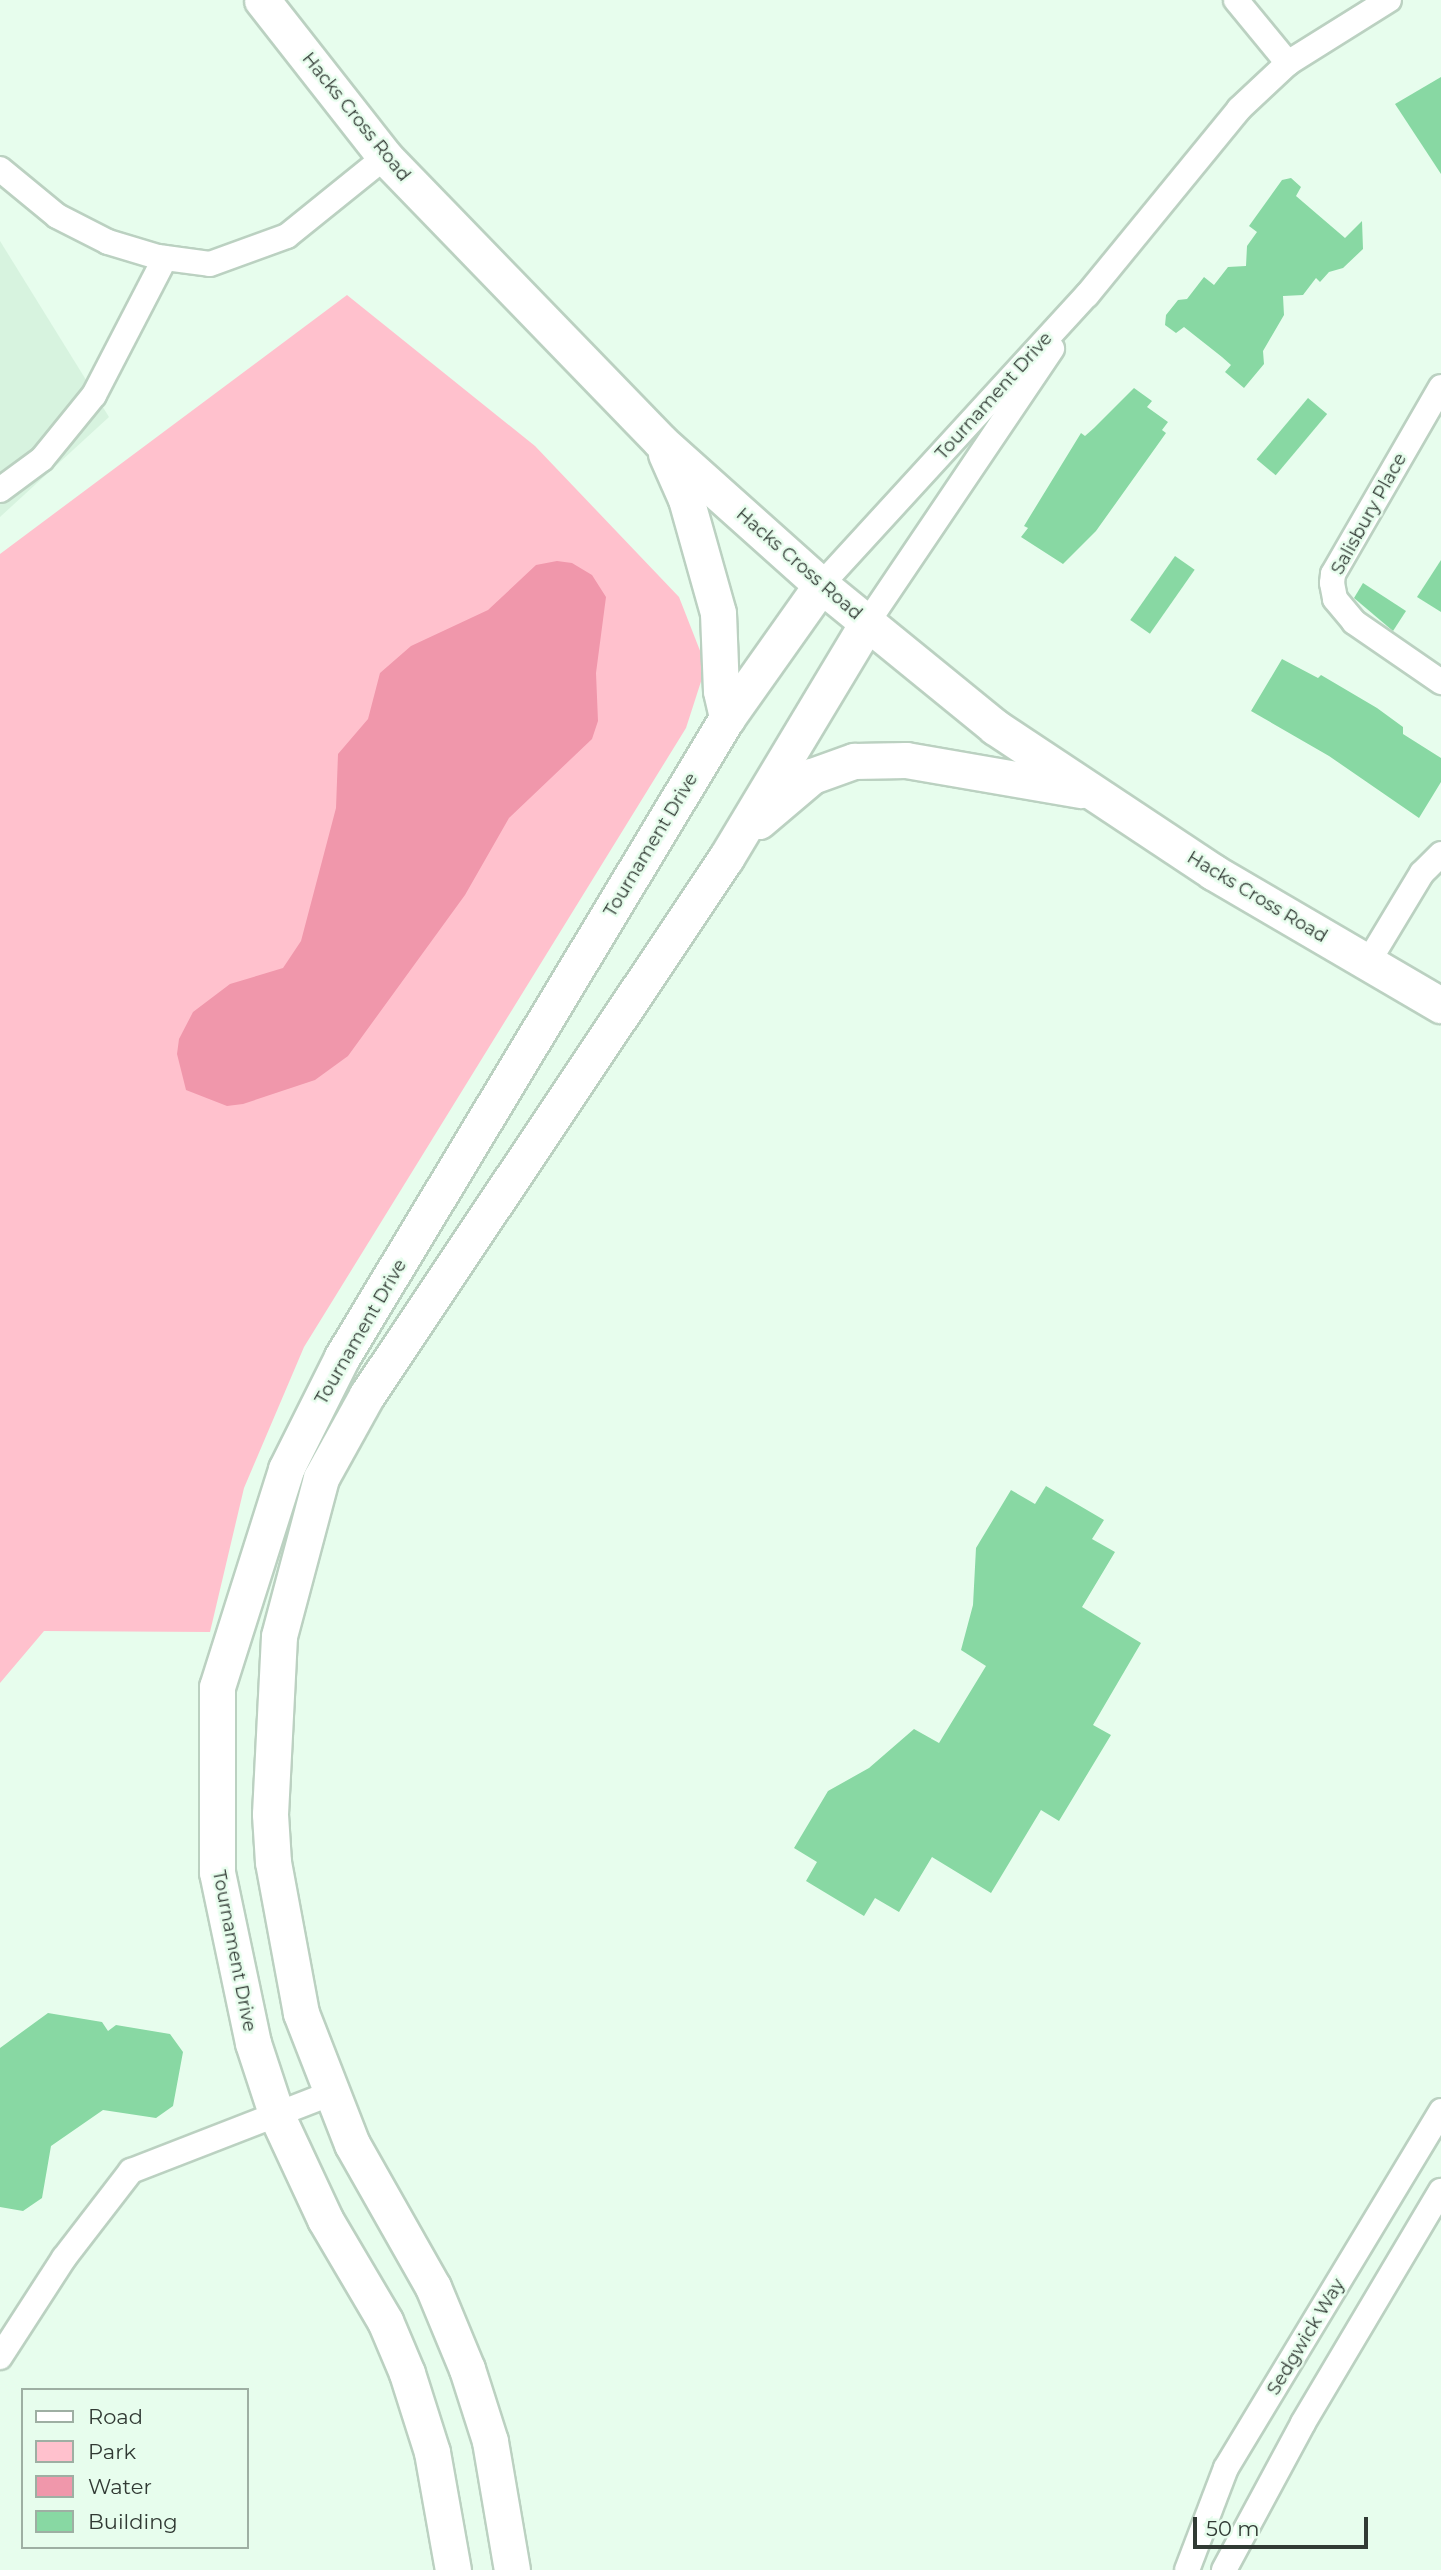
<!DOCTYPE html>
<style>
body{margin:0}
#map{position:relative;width:1441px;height:2570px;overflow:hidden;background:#e7fded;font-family:Montserrat,sans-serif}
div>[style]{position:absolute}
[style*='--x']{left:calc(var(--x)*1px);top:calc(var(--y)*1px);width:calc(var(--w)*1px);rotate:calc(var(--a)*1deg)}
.built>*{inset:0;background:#d7f3df}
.green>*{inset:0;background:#ffc1cd}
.water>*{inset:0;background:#f097ab}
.building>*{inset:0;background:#88d8a3;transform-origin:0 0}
.roads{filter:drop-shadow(2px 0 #bbd1c1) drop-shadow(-2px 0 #bbd1c1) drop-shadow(0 2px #bbd1c1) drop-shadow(0 -2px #bbd1c1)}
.street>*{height:24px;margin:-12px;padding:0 12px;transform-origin:12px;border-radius:12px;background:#fff}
.secondary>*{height:35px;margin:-17.5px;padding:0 17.5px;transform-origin:17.5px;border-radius:17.5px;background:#fff}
span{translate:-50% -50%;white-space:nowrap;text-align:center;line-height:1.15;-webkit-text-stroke:5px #e7fded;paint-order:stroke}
.street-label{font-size:18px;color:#313a34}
.legend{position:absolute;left:21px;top:2388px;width:228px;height:161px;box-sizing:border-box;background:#e7fded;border:2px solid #9eafa3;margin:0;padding:9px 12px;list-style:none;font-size:21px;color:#313a34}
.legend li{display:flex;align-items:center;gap:14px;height:35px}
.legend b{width:35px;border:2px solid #9eafa3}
.scale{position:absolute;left:1193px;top:2517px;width:175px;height:32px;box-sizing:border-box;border:4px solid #313a34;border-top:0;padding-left:9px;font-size:21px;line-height:24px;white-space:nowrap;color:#313a34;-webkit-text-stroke:5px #e7fded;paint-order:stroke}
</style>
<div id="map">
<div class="built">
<i style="clip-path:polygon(0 241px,109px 417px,0 517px)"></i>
</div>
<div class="green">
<i style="clip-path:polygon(347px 295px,535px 446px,679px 597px,706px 666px,686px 728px,304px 1347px,244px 1488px,210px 1632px,44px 1631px,0 1683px,0 554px)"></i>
</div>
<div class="water">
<i style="clip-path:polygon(557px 561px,572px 563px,592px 575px,606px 597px,596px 673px,598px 721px,592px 739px,509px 818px,465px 895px,348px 1056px,315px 1080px,243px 1104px,227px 1106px,186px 1090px,177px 1054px,179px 1039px,193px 1012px,230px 984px,283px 968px,301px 941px,336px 808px,338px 754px,368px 719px,380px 673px,411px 646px,488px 610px,536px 565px)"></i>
</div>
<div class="building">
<i style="clip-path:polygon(1441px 77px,1441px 174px,1395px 104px)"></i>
<i style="clip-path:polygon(1291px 178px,1301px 187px,1296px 196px,1345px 238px,1362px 221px,1363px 249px,1343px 268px,1329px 272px,1320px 282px,1316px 278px,1303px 295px,1283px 296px,1284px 315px,1263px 351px,1264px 364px,1244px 388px,1225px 372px,1231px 365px,1222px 357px,1184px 327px,1176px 333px,1165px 325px,1166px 315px,1178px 300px,1187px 299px,1204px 277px,1214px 285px,1228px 267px,1246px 266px,1247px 246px,1257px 232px,1249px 226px,1282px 180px)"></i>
<i style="clip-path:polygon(1134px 388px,1152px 401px,1147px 407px,1168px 422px,1162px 430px,1166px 433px,1096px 531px,1063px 564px,1021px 537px,1028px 528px,1024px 526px,1081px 433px,1085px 436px,1094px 428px)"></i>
<i style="left:1308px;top:398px;width:25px;height:80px;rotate:40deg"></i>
<i style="left:1175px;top:556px;width:24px;height:78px;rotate:35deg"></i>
<i style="clip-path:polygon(1441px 560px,1441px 612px,1417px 597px)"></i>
<i style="clip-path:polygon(1363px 583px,1406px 611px,1393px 631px,1354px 598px)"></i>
<i style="clip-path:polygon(1282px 659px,1318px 678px,1321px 675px,1377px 708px,1403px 727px,1403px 734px,1441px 758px,1441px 782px,1419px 818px,1329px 756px,1251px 711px)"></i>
<i style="clip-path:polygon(1046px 1486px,1104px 1520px,1092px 1539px,1115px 1552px,1082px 1607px,1141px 1643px,1093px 1725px,1111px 1735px,1059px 1821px,1041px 1810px,991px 1893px,932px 1857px,899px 1912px,875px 1898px,864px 1916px,806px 1881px,817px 1862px,794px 1848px,828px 1791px,869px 1768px,914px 1729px,939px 1743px,986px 1666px,961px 1650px,973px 1605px,976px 1548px,1011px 1490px,1035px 1504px)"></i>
<i style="clip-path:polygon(48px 2013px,102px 2022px,108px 2031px,116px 2025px,170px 2034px,183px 2052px,173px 2106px,156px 2118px,103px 2110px,51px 2146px,42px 2198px,23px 2211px,0 2207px,0 2048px)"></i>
</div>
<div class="roads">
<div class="street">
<i style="--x:1236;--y:0;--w:82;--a:50.5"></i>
<i style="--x:0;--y:169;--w:74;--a:39.5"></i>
<i style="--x:57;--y:216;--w:57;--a:27"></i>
<i style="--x:108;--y:242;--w:52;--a:16.7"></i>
<i style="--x:158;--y:257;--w:52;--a:7.7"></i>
<i style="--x:210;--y:264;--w:82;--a:-20"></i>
<i style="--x:287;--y:236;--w:126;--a:-38.9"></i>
<i style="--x:1441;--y:387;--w:216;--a:120"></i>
<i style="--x:1333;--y:574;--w:9;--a:96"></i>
<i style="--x:1332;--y:583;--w:16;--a:79"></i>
<i style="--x:1335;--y:599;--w:30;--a:50"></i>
<i style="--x:1354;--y:622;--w:106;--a:34.6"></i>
<i style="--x:0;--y:490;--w:52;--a:-36.4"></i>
<i style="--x:42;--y:459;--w:82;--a:-50.9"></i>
<i style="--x:94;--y:395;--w:154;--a:-62.6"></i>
<i style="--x:821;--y:585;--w:394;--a:-47.5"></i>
<i style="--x:1087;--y:295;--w:240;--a:-50.7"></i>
<i style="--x:1239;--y:109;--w:67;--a:-43.2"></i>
<i style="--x:1288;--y:63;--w:119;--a:-32"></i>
<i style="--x:867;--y:623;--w:331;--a:-56"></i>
<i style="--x:1367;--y:964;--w:106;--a:-58.9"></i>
<i style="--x:1422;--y:873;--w:27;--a:-45"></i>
<i style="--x:0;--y:2357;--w:118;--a:-57.1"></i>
<i style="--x:64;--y:2258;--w:110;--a:-52.4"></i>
<i style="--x:131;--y:2171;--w:216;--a:-21.2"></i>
<i style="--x:1187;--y:2570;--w:109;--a:-69.1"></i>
<i style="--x:1226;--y:2468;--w:417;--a:-58.9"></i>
<i style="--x:1224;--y:2570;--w:167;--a:-61.7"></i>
<i style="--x:1303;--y:2423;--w:270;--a:-59.3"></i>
</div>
<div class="secondary">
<i style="--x:262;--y:0;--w:199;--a:51.9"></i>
<i style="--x:385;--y:157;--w:395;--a:45.9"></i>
<i style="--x:660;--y:441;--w:216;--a:41.8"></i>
<i style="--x:821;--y:585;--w:225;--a:39.2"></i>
<i style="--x:995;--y:727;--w:262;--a:33.6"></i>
<i style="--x:1213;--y:872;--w:264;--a:30.3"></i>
<i style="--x:666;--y:454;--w:49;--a:66"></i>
<i style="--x:686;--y:499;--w:118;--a:74.3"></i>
<i style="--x:718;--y:613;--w:78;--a:87.8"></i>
<i style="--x:721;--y:691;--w:28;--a:77"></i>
<i style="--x:759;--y:821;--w:70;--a:-40.3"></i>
<i style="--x:812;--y:776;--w:45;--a:-19.7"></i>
<i style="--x:854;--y:761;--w:52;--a:-1.1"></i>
<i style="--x:906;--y:760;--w:177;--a:9.8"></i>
<i style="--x:453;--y:2570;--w:120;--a:-100.1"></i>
<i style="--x:432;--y:2452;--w:83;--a:-107.6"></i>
<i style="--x:407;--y:2373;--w:56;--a:-112.9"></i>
<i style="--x:385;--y:2321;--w:118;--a:-120.5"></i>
<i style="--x:325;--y:2219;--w:114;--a:-115"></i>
<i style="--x:277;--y:2116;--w:77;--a:-108.2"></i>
<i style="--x:253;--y:2043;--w:175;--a:-101.9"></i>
<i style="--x:217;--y:1872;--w:185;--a:-90"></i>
<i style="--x:217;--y:1687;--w:229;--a:-72.4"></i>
<i style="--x:286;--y:1469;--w:125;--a:-63.4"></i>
<i style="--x:342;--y:1357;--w:746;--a:-58.93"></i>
<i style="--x:727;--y:718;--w:163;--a:-54.7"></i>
<i style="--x:512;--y:2570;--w:131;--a:-99.7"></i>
<i style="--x:490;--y:2441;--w:76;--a:-107.7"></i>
<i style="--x:467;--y:2369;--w:89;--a:-112.5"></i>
<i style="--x:433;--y:2287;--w:164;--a:-119.5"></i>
<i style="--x:352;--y:2144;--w:141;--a:-111.3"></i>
<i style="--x:301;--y:2013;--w:154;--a:-100.5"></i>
<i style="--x:273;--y:1862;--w:48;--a:-93.6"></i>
<i style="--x:270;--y:1814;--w:178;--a:-87.1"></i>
<i style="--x:279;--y:1636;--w:163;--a:-75.1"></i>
<i style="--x:321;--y:1478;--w:95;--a:-61"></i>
<i style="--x:367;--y:1395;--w:646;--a:-56.24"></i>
<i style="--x:726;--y:858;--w:274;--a:-59"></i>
</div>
</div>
<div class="street-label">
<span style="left:356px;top:117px;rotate:51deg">Hacks Cross Road</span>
<span style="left:994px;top:396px;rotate:-48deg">Tournament Drive</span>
<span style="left:1369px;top:514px;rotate:-61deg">Salisbury Place</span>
<span style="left:799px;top:564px;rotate:41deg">Hacks Cross Road</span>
<span style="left:651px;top:845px;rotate:-59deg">Tournament Drive</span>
<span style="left:1257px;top:897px;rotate:31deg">Hacks Cross Road</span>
<span style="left:361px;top:1332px;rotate:-60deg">Tournament Drive</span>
<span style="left:234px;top:1951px;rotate:79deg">Tournament Drive</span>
<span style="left:1306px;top:2337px;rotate:-59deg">Sedgwick Way</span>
</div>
<ul class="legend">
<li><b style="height:9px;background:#fff"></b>Road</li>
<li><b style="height:19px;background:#ffc1cd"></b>Park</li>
<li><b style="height:19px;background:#f097ab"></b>Water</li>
<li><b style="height:19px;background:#88d8a3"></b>Building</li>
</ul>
<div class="scale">50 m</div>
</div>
